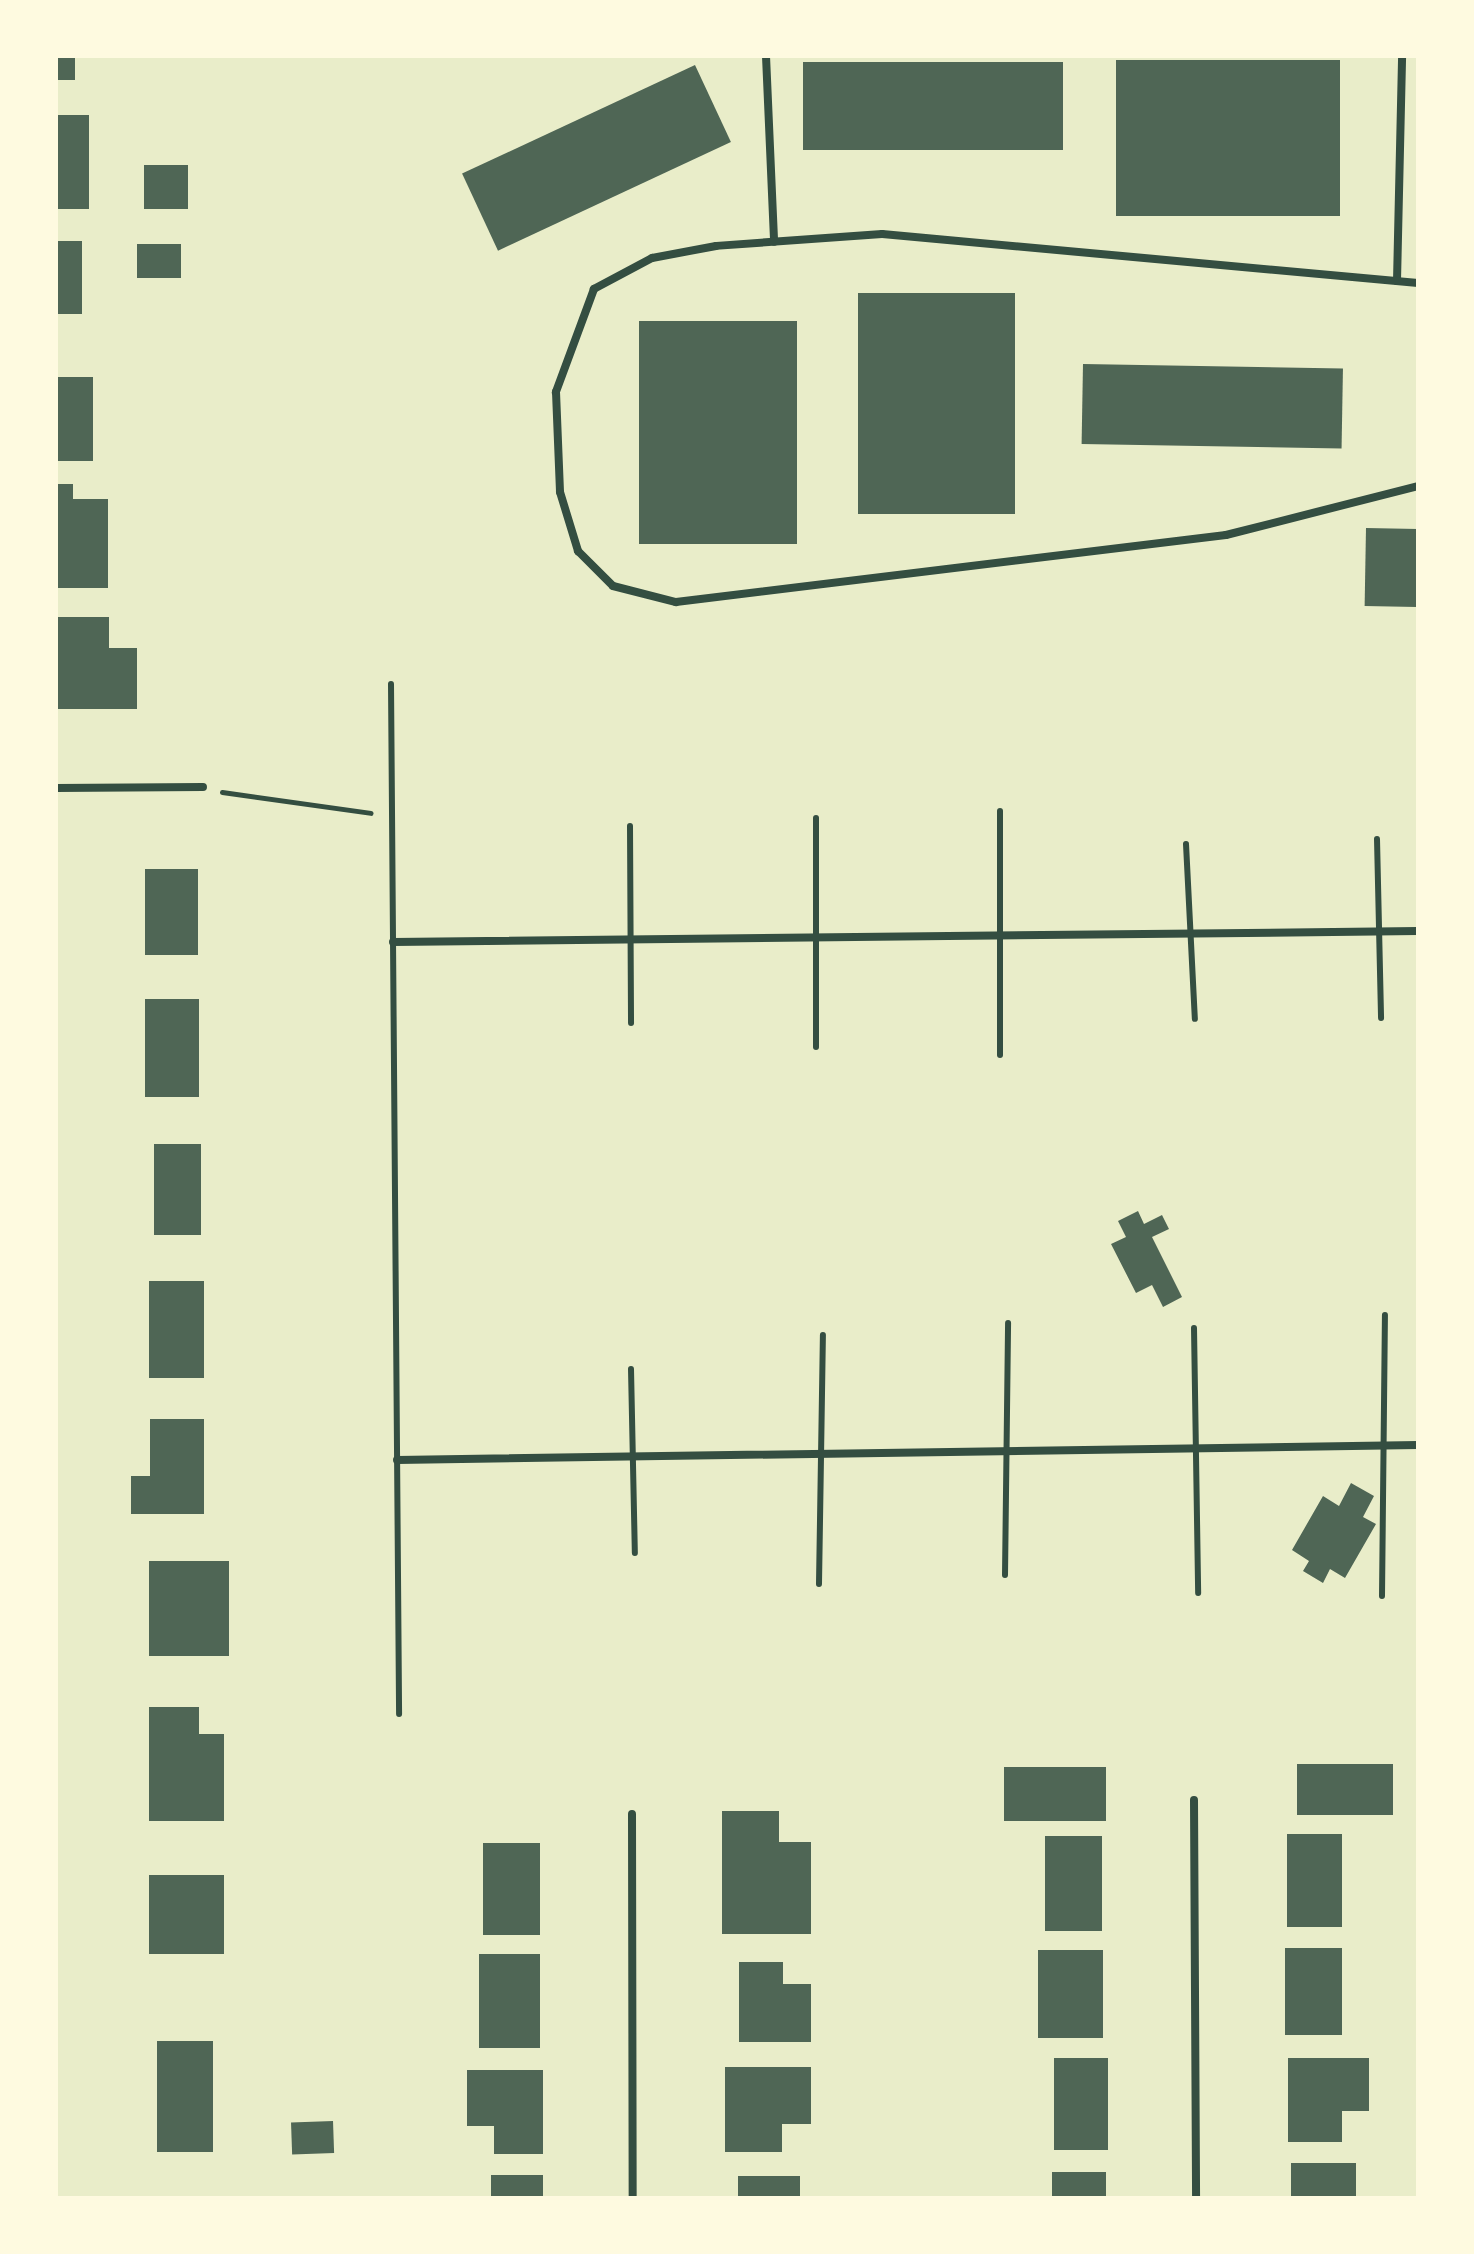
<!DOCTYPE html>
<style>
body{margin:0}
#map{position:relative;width:1474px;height:2254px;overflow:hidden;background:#e9edc9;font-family:"Archivo Narrow",sans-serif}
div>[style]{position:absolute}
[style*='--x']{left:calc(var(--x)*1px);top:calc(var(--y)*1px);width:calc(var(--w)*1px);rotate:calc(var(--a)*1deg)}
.building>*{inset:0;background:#4f6655;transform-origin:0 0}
.path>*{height:5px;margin:-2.5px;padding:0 2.5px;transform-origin:2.5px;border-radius:2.5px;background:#344e41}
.service>*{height:6px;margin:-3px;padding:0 3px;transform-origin:3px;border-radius:3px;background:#344e41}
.minor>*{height:8px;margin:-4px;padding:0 4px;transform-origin:4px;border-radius:4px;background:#344e41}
span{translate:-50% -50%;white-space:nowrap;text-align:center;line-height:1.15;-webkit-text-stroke:8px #fefae0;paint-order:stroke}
.frame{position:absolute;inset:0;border:58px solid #fefae0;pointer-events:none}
</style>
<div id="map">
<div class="building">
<i style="left:56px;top:56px;width:19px;height:24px"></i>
<i style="left:1116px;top:60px;width:224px;height:156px"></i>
<i style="left:803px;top:62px;width:260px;height:88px"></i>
<i style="left:695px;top:65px;width:85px;height:257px;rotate:65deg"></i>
<i style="left:56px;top:115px;width:33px;height:94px"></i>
<i style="left:144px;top:165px;width:44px;height:44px"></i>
<i style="left:56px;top:241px;width:26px;height:73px"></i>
<i style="left:137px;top:244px;width:44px;height:34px"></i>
<i style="left:1015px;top:293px;width:221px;height:157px;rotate:90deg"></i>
<i style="left:797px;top:321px;width:223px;height:158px;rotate:90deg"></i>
<i style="left:1083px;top:364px;width:260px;height:80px;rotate:1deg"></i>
<i style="left:56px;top:377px;width:37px;height:84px"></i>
<i style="clip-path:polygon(56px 484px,73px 484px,73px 499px,108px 499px,108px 588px,56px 588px)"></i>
<i style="left:1366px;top:528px;width:52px;height:78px;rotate:1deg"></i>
<i style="clip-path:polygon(56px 617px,109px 617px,109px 648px,137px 648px,137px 709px,56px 709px)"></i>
<i style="left:145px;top:869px;width:53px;height:86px"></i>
<i style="left:145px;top:999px;width:54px;height:98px"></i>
<i style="left:154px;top:1144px;width:47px;height:91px"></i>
<i style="clip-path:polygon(1138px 1211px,1144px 1224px,1162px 1215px,1169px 1229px,1152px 1237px,1182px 1297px,1163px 1307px,1152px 1285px,1136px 1293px,1111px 1244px,1126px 1237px,1118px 1221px)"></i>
<i style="left:149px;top:1281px;width:55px;height:97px"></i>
<i style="clip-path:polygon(150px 1419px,204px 1419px,204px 1514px,131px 1514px,131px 1476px,150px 1476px)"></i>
<i style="clip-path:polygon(1351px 1483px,1374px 1496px,1363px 1517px,1376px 1524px,1345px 1578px,1330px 1569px,1323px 1583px,1303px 1571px,1309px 1561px,1292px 1550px,1323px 1496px,1339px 1506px)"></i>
<i style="left:149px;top:1561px;width:80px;height:95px"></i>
<i style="clip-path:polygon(149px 1707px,199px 1707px,199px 1734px,224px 1734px,224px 1821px,149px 1821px)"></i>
<i style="left:1297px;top:1764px;width:96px;height:51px"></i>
<i style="left:1004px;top:1767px;width:102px;height:54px"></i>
<i style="clip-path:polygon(722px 1811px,779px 1811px,779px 1842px,811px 1842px,811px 1934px,722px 1934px)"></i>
<i style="left:1287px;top:1834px;width:55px;height:93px"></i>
<i style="left:1045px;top:1836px;width:57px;height:95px"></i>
<i style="left:483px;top:1843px;width:57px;height:92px"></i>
<i style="left:149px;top:1875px;width:75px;height:79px"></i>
<i style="left:1285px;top:1948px;width:57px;height:87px"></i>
<i style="left:1038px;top:1950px;width:65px;height:88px"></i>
<i style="left:479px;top:1954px;width:61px;height:94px"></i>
<i style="clip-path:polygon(739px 1962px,783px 1962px,783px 1984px,811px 1984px,811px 2042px,739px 2042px)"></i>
<i style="left:157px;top:2041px;width:56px;height:111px"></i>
<i style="left:1054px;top:2058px;width:54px;height:92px"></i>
<i style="clip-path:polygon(1288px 2058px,1369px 2058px,1369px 2111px,1342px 2111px,1342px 2142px,1288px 2142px)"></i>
<i style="clip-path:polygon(725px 2067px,811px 2067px,811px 2124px,782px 2124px,782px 2152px,725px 2152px)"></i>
<i style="clip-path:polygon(467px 2070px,543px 2070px,543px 2154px,494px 2154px,494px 2126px,467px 2126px)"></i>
<i style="left:333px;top:2121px;width:32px;height:42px;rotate:88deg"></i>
<i style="left:1291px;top:2163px;width:65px;height:35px"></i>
<i style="left:1052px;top:2172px;width:54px;height:26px"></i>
<i style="left:491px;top:2175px;width:52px;height:23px"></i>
<i style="left:738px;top:2176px;width:62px;height:22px"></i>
</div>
<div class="path">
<i style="--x:222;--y:792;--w:150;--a:8"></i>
</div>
<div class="service">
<i style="--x:391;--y:684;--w:1030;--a:89.55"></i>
<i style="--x:1000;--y:811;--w:244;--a:90"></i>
<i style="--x:816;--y:818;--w:229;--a:90"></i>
<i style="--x:630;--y:826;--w:197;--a:89.7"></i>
<i style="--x:1377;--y:839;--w:179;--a:88.7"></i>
<i style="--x:1186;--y:844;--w:175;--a:87.1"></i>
<i style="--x:1194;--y:1328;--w:265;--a:89.1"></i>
<i style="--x:631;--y:1369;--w:184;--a:88.8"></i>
<i style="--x:1005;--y:1575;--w:252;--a:-89.3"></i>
<i style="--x:819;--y:1584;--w:249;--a:-89.1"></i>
<i style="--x:1382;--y:1596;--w:281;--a:-89.4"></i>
</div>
<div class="minor">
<i style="--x:766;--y:56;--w:186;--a:87.5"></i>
<i style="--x:1397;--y:281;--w:225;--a:-88.7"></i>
<i style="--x:1418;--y:283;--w:538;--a:-174.78"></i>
<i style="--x:882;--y:234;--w:166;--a:175.9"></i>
<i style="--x:716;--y:246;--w:65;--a:169.4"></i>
<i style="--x:652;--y:258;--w:66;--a:151.9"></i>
<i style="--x:594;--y:289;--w:110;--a:110.3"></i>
<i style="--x:556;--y:392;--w:100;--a:87.7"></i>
<i style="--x:560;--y:492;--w:62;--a:73"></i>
<i style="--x:578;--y:551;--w:49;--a:45"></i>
<i style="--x:613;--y:586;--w:65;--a:14.3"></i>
<i style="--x:676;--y:602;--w:554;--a:-6.95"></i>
<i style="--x:1226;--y:535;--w:198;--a:-14.3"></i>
<i style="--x:56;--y:788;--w:147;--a:-0.4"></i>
<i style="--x:393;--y:942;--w:1025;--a:-0.61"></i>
<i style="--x:397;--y:1460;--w:1021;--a:-0.84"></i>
<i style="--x:1194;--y:1800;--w:398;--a:89.7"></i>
<i style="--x:632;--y:1814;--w:384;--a:89.9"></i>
</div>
<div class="frame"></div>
</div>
